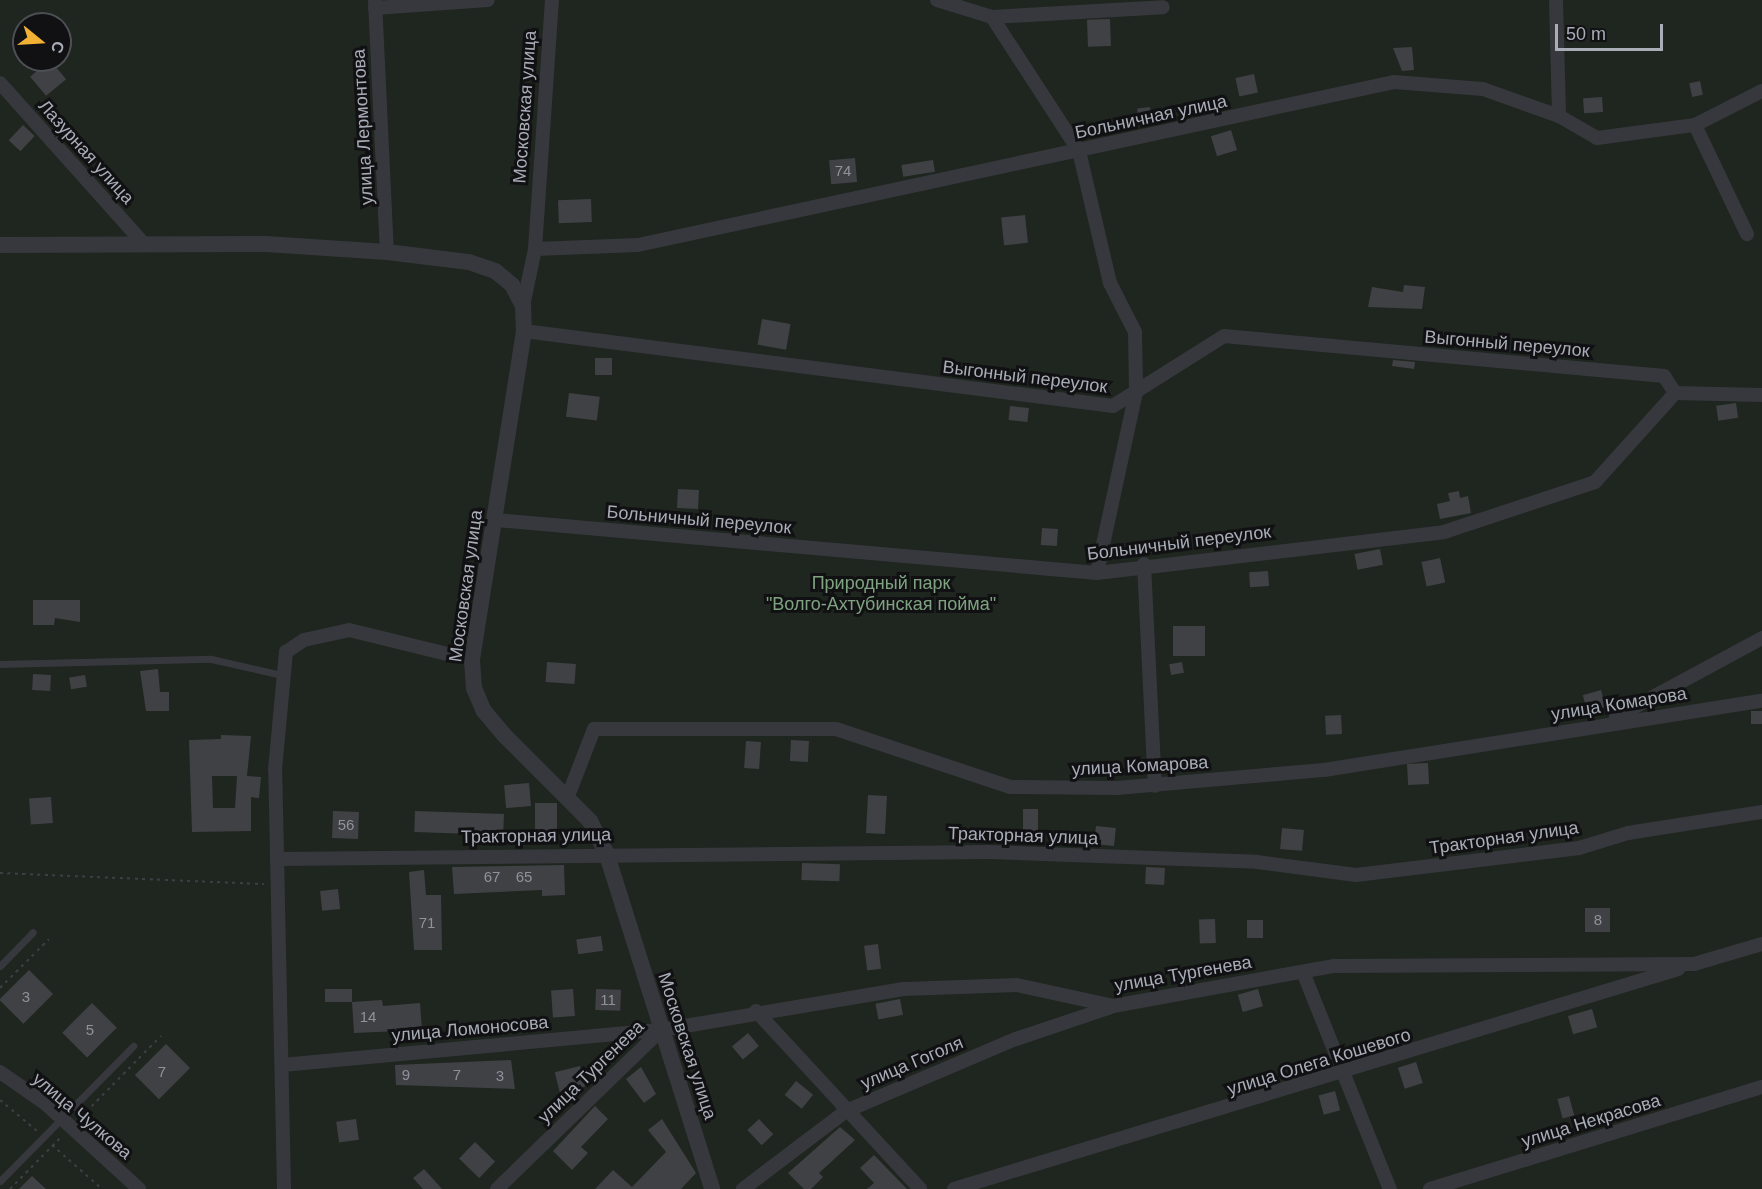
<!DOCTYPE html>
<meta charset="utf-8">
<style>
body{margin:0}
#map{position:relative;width:1762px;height:1189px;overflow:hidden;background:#161618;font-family:Arial,sans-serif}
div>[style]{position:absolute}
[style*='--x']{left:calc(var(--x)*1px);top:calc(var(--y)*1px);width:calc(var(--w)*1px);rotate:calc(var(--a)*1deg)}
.green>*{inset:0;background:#1e261f}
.building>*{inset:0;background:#404145;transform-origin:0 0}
.path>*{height:2px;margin-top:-1px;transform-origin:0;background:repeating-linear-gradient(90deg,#3d3f44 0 3px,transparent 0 7.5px)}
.service>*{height:7px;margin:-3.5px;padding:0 3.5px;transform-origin:3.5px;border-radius:3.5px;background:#37383d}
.minor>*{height:14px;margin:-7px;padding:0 7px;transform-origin:7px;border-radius:7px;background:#37383d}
.tertiary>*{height:16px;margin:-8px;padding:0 8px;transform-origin:8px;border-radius:8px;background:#37383d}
span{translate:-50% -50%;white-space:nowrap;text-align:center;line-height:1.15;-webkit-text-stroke:6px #111113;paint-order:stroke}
.number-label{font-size:15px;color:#8e929b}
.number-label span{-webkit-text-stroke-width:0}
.street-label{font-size:18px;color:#a8adb8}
.park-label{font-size:18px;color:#7fa381}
.north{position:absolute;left:12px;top:12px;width:60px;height:60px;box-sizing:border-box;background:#111113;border:2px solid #4d4f55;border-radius:50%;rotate:108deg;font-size:16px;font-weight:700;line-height:24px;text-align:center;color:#a8adb8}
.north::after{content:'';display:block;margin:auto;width:21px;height:27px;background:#f2b134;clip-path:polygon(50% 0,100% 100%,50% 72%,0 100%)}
.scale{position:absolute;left:1555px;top:24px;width:108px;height:27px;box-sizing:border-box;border:3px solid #a8adb8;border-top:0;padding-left:8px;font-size:18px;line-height:21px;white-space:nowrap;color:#a8adb8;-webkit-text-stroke:4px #111113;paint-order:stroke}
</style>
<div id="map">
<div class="green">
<i style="clip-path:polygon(evenodd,0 0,1762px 0,1762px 1189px,0 1189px,0 0,24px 24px,60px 24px,60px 60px,24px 60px,24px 24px)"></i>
</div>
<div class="building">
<i style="left:1110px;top:19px;width:27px;height:23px;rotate:88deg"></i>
<i style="clip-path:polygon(1412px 47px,1414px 70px,1402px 71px,1393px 48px)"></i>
<i style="left:50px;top:60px;width:25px;height:26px;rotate:50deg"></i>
<i style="left:1254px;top:74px;width:19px;height:19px;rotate:78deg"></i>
<i style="left:1700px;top:81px;width:14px;height:11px;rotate:78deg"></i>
<i style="left:1602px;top:97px;width:15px;height:19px;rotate:86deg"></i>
<i style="left:1150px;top:107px;width:16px;height:13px;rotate:83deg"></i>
<i style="left:23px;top:125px;width:16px;height:21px;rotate:43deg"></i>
<i style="left:1231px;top:130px;width:21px;height:21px;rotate:73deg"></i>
<i style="left:855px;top:158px;width:24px;height:26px;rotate:85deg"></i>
<i style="left:933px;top:160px;width:12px;height:32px;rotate:81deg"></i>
<i style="left:591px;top:199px;width:23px;height:33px;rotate:88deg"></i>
<i style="left:1025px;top:215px;width:28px;height:24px;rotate:84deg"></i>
<i style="clip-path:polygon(1404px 285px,1425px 287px,1422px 309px,1368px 307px,1372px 287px,1403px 292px)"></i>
<i style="left:762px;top:319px;width:29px;height:26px;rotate:10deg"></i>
<i style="left:595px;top:358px;width:17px;height:17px"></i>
<i style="clip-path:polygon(1393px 360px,1415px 362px,1414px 369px,1392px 366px)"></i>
<i style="left:569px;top:393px;width:31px;height:24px;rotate:7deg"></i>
<i style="left:1736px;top:403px;width:15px;height:20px;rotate:82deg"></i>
<i style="left:1010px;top:406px;width:19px;height:14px;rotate:6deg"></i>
<i style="left:678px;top:489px;width:21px;height:19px;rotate:3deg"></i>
<i style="clip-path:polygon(1459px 491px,1460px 498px,1468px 496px,1471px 513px,1440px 519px,1437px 504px,1450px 501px,1448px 493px)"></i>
<i style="left:1042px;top:528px;width:16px;height:17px;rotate:4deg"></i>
<i style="left:1380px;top:549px;width:16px;height:26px;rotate:79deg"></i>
<i style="left:1440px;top:558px;width:25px;height:19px;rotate:78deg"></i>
<i style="left:1268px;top:571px;width:15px;height:19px;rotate:86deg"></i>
<i style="clip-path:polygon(33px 600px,80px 600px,80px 622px,55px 618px,54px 625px,33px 625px)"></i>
<i style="left:1173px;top:626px;width:32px;height:30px"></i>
<i style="left:547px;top:662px;width:29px;height:20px;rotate:4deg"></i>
<i style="left:1182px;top:662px;width:11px;height:13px;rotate:80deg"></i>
<i style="clip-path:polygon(158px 669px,160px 692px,169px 692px,169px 711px,146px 711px,140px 671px)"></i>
<i style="left:33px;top:674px;width:18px;height:16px;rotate:3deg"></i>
<i style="left:85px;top:675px;width:12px;height:16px;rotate:81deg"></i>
<i style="left:1601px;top:690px;width:18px;height:19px;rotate:74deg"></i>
<i style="left:1762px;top:711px;width:13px;height:11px;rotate:90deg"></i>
<i style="left:1341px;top:715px;width:19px;height:16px;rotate:87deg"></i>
<i style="clip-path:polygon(evenodd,221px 735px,251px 736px,247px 776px,261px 777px,259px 798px,251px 797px,251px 831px,192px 832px,189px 740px,221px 739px,221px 735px,212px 776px,237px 776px,235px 808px,213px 808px,212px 776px)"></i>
<i style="left:791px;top:740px;width:18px;height:21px;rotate:3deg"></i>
<i style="left:746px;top:741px;width:15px;height:27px;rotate:4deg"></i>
<i style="left:1428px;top:763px;width:21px;height:21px;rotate:87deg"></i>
<i style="left:529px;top:783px;width:23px;height:25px;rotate:85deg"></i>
<i style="left:868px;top:795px;width:19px;height:38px;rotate:3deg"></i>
<i style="left:51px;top:797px;width:26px;height:22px;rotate:86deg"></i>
<i style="left:535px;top:803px;width:22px;height:28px"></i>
<i style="left:1023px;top:809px;width:15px;height:29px"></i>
<i style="left:333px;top:811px;width:26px;height:27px;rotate:2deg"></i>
<i style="left:415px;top:811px;width:89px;height:21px;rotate:2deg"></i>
<i style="left:1096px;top:826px;width:20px;height:18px;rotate:6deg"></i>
<i style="left:1282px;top:828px;width:22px;height:21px;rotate:5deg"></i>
<i style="left:802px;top:863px;width:38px;height:17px;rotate:2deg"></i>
<i style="clip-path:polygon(564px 865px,565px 895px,542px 896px,542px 890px,454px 894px,452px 867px)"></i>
<i style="left:1146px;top:867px;width:19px;height:17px;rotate:3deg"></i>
<i style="clip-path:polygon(424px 870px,426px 895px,441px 895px,442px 950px,414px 950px,409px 872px)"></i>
<i style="left:338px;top:889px;width:20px;height:18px;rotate:84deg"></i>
<i style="left:1585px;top:908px;width:25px;height:24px"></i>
<i style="left:1215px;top:919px;width:24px;height:16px;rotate:88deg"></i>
<i style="left:1247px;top:920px;width:16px;height:18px"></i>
<i style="left:601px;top:936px;width:15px;height:25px;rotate:82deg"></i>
<i style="left:878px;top:944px;width:25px;height:14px;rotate:83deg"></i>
<i style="left:29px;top:970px;width:34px;height:42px;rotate:45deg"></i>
<i style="left:352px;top:989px;width:13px;height:27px;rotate:90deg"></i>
<i style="left:573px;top:989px;width:27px;height:22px;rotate:86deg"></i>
<i style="left:596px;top:989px;width:25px;height:21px;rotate:2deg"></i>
<i style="left:1258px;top:989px;width:18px;height:21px;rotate:74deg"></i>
<i style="left:900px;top:999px;width:16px;height:25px;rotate:79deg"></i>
<i style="clip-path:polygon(382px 1000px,383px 1006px,420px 1003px,422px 1030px,354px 1033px,352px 1002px)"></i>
<i style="left:92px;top:1003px;width:35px;height:42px;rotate:45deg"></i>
<i style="left:1592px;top:1009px;width:19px;height:25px;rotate:74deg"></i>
<i style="left:748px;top:1033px;width:17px;height:21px;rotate:50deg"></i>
<i style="left:166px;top:1044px;width:34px;height:44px;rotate:45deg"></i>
<i style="clip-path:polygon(511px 1060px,515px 1089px,396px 1085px,395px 1065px)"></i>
<i style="left:1416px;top:1062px;width:22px;height:19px;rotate:72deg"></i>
<i style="left:580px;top:1066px;width:21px;height:26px;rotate:76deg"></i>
<i style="clip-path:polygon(641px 1067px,656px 1094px,644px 1103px,626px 1079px)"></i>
<i style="left:796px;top:1081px;width:22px;height:18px;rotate:39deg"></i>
<i style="left:1335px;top:1091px;width:20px;height:17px;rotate:75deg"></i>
<i style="left:1569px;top:1096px;width:20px;height:12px;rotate:75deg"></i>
<i style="clip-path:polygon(595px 1106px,608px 1119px,581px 1147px,588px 1153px,572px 1170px,553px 1151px)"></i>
<i style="left:356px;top:1119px;width:21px;height:20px;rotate:82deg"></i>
<i style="clip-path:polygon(662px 1119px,696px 1173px,681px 1189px,595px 1189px,613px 1170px,632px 1187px,666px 1152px,648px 1130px)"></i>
<i style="left:759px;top:1119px;width:21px;height:16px;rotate:47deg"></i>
<i style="clip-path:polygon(840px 1127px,855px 1140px,819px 1173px,823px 1177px,811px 1189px,804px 1189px,788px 1173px)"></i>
<i style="left:475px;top:1142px;width:28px;height:23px;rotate:44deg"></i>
<i style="clip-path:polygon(874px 1155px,907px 1189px,867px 1189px,874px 1183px,860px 1168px)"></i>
<i style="clip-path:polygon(424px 1169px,442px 1189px,423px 1189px,413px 1178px)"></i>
<i style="clip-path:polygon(32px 1176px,46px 1189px,19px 1189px)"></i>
</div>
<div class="path">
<i style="--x:0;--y:873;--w:264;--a:2.4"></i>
<i style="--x:0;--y:988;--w:69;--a:-45"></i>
<i style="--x:0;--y:1100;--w:48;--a:40"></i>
<i style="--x:81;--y:1117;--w:114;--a:-45.4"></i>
<i style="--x:52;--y:1145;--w:67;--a:41.3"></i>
<i style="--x:10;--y:1189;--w:74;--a:-45.5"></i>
</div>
<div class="service">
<i style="--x:0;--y:664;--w:211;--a:-1.4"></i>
<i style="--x:211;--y:659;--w:73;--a:12.7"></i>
<i style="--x:0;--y:966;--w:47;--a:-45.9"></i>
<i style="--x:0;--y:1181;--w:190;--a:-45.4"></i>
</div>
<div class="minor">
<i style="--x:375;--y:0;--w:252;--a:87.3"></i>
<i style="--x:937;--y:0;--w:58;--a:17.2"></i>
<i style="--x:992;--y:17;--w:171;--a:-3.3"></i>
<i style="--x:1556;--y:0;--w:116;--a:88.5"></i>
<i style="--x:375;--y:8;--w:113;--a:-4"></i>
<i style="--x:992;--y:17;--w:160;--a:57"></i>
<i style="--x:1079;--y:151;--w:136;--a:76.8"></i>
<i style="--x:1110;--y:283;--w:55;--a:63"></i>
<i style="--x:1135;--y:332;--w:60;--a:89"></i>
<i style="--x:1136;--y:392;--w:185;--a:102.2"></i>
<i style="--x:0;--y:83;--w:217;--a:48.2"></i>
<i style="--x:1695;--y:125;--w:121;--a:64.5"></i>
<i style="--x:535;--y:249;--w:103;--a:-2.2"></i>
<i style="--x:638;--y:245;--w:773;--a:-12.17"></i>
<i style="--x:1394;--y:82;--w:89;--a:4.5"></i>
<i style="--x:1483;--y:89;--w:81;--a:19.6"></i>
<i style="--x:1559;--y:116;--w:44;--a:30.1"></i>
<i style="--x:1597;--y:138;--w:99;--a:-7.6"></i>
<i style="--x:1695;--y:125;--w:75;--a:-26.9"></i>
<i style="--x:523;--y:306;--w:58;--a:-78.1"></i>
<i style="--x:535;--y:249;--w:250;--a:-86.1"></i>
<i style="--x:524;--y:331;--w:594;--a:7.26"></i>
<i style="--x:1113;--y:406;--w:131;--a:-32.2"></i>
<i style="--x:1224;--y:336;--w:442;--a:5.2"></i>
<i style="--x:1664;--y:376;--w:20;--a:57"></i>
<i style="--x:1675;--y:393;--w:87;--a:1.3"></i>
<i style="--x:496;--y:520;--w:603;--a:5.04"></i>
<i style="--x:1097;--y:573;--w:349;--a:-6.7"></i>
<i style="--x:1444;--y:532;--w:159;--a:-18.3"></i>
<i style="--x:1595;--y:482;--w:120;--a:-48"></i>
<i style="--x:1144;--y:564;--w:222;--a:87.2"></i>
<i style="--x:1616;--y:717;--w:166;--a:-28.4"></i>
<i style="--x:568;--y:796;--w:72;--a:-68.8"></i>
<i style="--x:594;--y:729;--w:242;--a:0"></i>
<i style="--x:836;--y:729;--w:183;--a:18.4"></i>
<i style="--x:1010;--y:787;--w:107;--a:0.5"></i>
<i style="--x:1117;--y:788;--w:208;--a:-5"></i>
<i style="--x:1324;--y:770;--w:443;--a:-9"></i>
<i style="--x:277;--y:859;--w:713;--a:-0.56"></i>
<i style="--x:990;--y:852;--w:267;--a:2.1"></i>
<i style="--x:1257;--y:862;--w:100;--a:7.5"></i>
<i style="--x:1356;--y:875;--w:225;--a:-6.9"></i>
<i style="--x:1579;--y:848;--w:51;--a:-17"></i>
<i style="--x:1628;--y:833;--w:136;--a:-8.9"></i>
<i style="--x:1303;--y:972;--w:234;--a:68.2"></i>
<i style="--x:756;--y:1011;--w:242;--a:47.3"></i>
<i style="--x:282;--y:1065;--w:381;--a:-5.3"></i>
<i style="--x:661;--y:1030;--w:246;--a:-9.6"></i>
<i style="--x:904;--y:989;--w:113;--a:-2"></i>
<i style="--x:1017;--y:985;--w:98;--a:12.3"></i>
<i style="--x:1113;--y:1006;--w:225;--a:-10.3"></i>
<i style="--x:1334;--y:966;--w:360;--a:-0.3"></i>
<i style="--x:1694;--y:964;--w:71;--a:-16.4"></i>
<i style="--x:0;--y:1072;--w:56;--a:34.8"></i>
<i style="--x:46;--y:1104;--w:126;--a:42.4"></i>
<i style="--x:284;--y:1189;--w:419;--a:-91.2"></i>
<i style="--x:275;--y:770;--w:119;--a:-84.7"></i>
<i style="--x:286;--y:652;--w:22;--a:-34"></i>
<i style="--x:304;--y:640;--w:46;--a:-12.5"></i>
<i style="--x:349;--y:630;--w:127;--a:13.7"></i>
<i style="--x:497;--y:1189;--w:228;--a:-44.1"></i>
<i style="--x:743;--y:1189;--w:129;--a:-37.1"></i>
<i style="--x:846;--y:1111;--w:185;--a:-23"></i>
<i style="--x:1016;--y:1039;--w:100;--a:-18.6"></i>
<i style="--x:954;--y:1189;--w:757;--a:-16.9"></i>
<i style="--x:1430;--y:1189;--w:347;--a:-17.1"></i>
</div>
<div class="tertiary">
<i style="--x:0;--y:245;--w:266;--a:-0.2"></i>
<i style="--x:266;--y:244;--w:121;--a:3.8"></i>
<i style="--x:387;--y:252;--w:83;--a:7"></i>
<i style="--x:469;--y:262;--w:28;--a:19"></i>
<i style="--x:495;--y:271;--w:22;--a:39"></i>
<i style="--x:512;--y:285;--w:24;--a:62"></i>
<i style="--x:523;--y:306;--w:25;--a:88"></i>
<i style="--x:524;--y:331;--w:333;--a:99"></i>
<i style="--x:472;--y:660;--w:28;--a:86"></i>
<i style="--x:474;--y:688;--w:25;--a:67"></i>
<i style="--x:484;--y:711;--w:31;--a:50"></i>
<i style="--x:504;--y:735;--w:122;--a:45"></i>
<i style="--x:590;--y:821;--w:35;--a:63"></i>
<i style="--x:606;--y:852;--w:353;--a:72.5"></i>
</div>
<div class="number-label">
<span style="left:843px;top:171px">74</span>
<span style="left:346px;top:825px">56</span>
<span style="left:492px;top:877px">67</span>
<span style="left:524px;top:877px">65</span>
<span style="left:1598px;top:920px">8</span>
<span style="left:427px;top:923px">71</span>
<span style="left:26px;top:997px">3</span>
<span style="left:608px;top:1000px">11</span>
<span style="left:368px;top:1017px">14</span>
<span style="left:90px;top:1030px">5</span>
<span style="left:162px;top:1072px">7</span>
<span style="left:406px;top:1075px">9</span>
<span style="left:457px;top:1075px">7</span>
<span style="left:500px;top:1076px">3</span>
</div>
<div class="street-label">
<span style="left:525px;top:107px;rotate:-86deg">Московская улица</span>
<span style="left:1151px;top:117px;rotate:-12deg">Больничная улица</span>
<span style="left:363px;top:127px;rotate:-93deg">улица Лермонтова</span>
<span style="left:86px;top:152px;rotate:48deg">Лазурная улица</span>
<span style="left:1507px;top:344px;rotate:5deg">Выгонный переулок</span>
<span style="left:1025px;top:377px;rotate:7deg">Выгонный переулок</span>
<span style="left:699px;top:520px;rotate:5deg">Больничный переулок</span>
<span style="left:1179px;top:543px;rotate:-7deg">Больничный переулок</span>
<span style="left:466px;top:586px;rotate:-82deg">Московская улица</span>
<span style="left:1619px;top:704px;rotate:-9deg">улица Комарова</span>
<span style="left:1140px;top:766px;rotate:-3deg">улица Комарова</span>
<span style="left:536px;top:836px;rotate:-1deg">Тракторная улица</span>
<span style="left:1023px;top:836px;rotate:2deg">Тракторная улица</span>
<span style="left:1504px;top:838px;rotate:-8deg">Тракторная улица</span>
<span style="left:1183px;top:974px;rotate:-10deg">улица Тургенева</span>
<span style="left:470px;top:1029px;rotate:-5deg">улица Ломоносова</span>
<span style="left:687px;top:1046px;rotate:72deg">Московская улица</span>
<span style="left:1319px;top:1062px;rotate:-17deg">улица Олега Кошевого</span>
<span style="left:912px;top:1063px;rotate:-23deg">улица Гоголя</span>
<span style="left:591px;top:1072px;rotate:-44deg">улица Тургенева</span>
<span style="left:82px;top:1116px;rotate:40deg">улица Чулкова</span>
<span style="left:1591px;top:1121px;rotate:-17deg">улица Некрасова</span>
</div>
<div class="park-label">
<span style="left:881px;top:594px">Природный парк<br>"Волго-Ахтубинская пойма"</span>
</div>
<div class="north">С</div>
<div class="scale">50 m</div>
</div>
